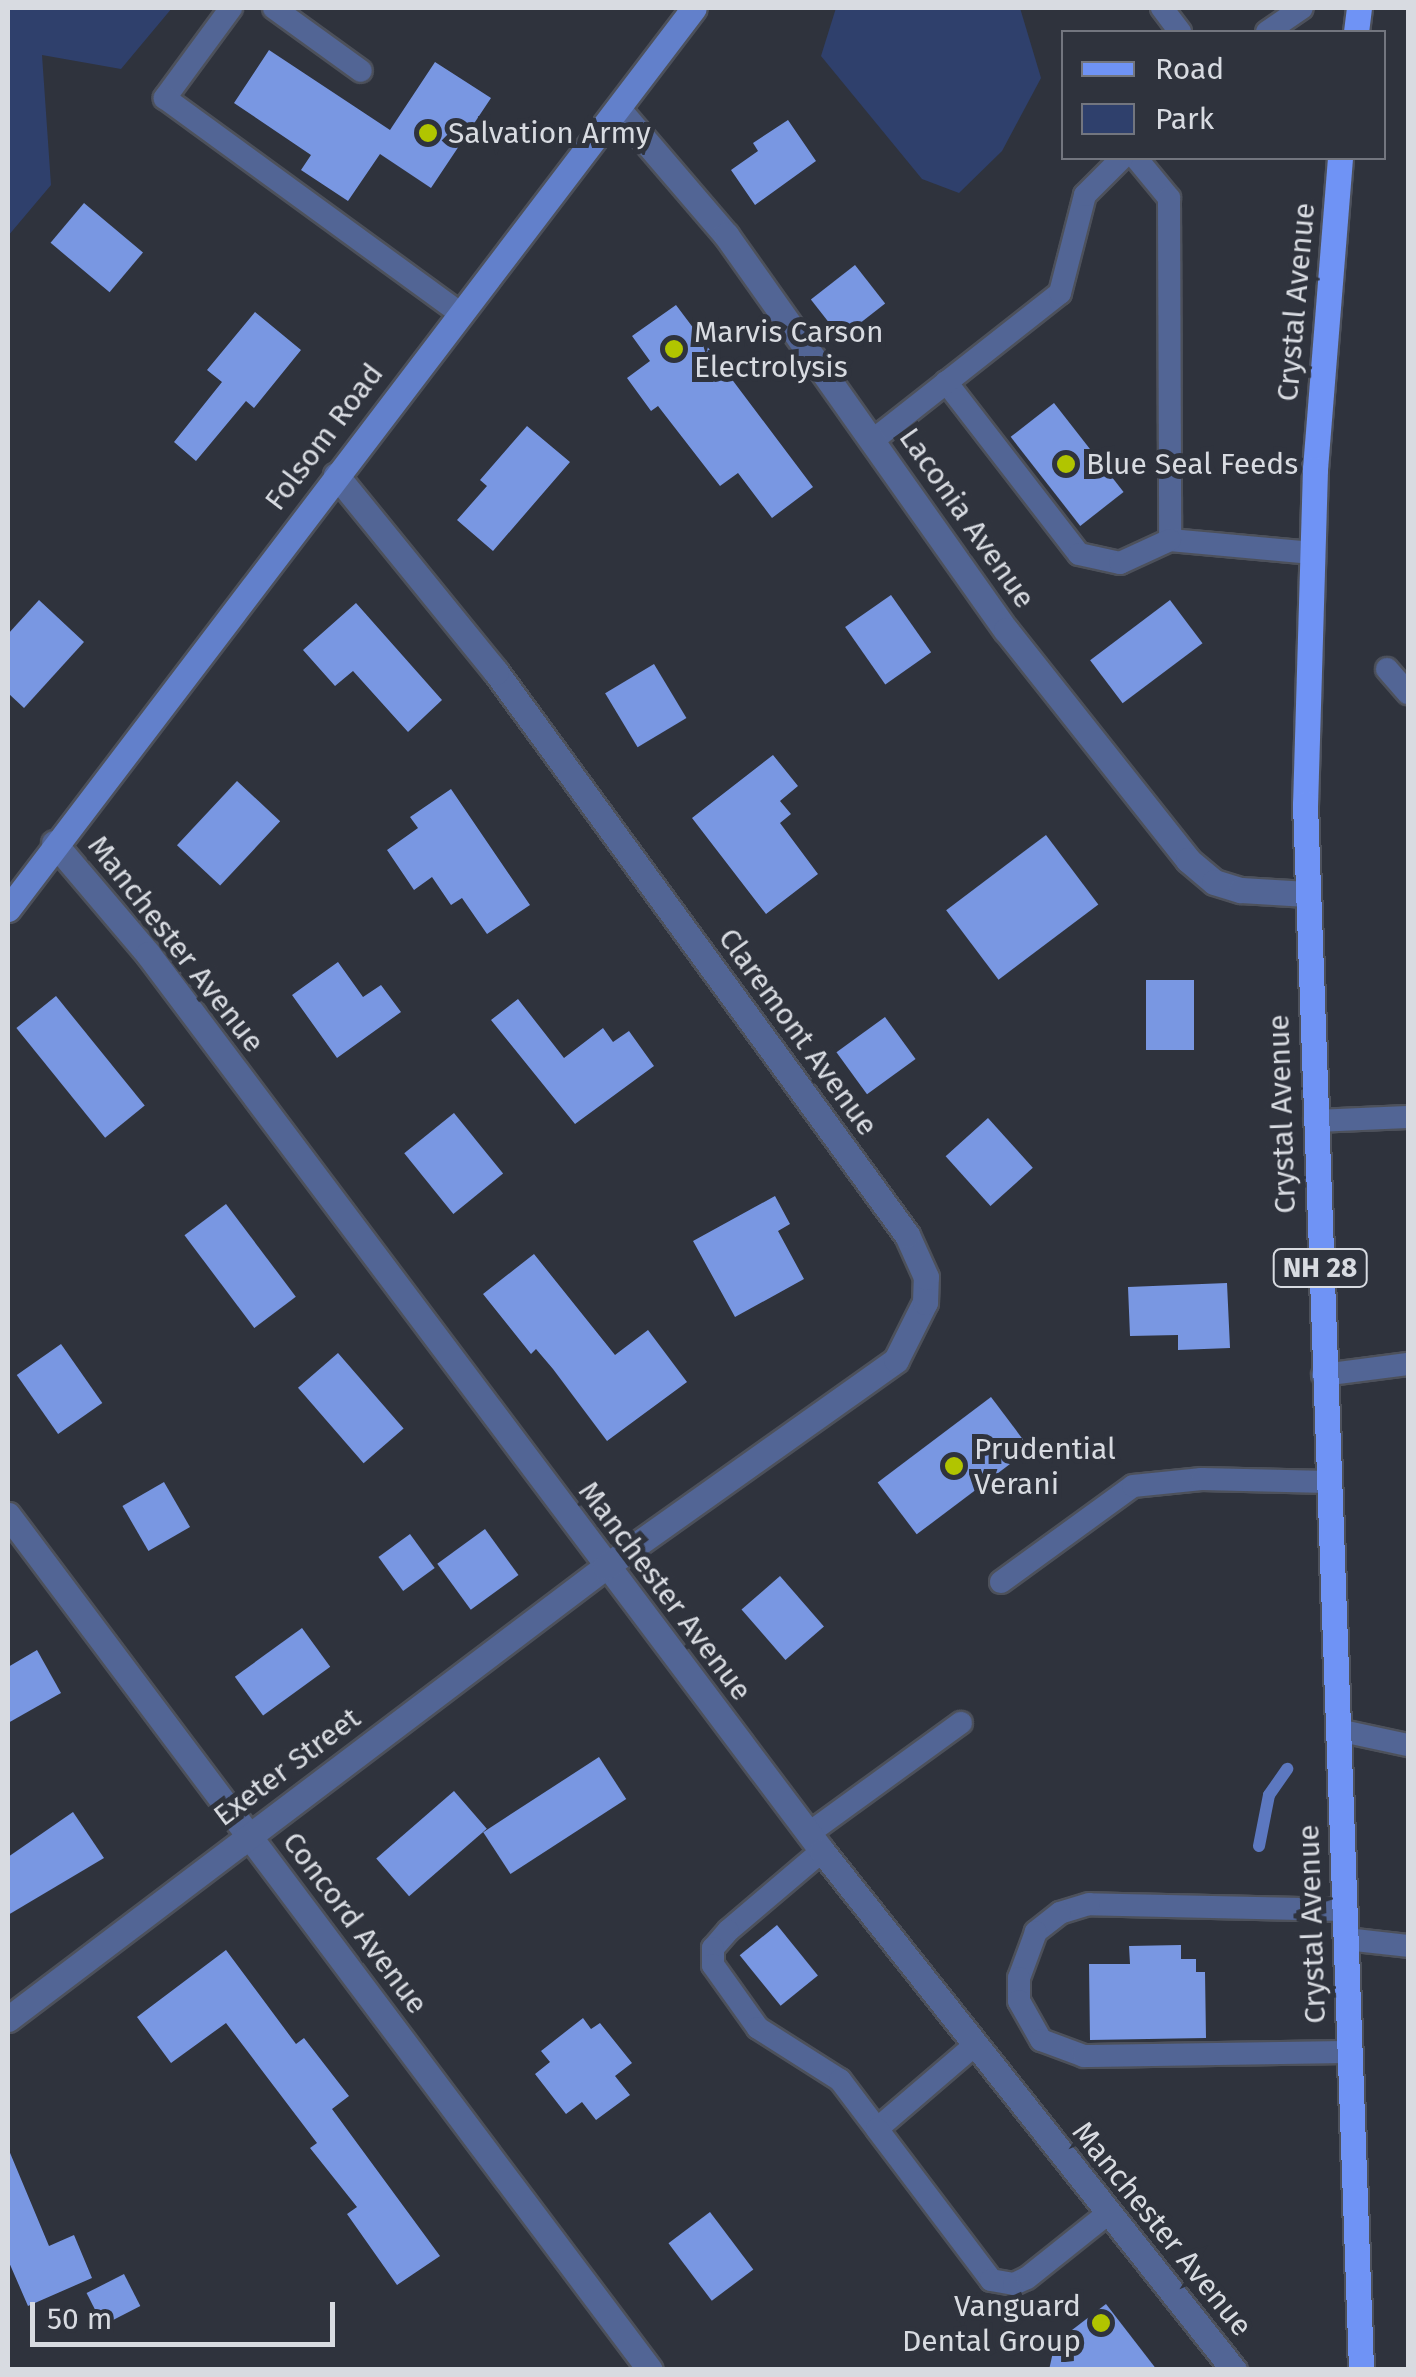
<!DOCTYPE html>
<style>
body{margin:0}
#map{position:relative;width:1416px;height:2377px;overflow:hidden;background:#2f333d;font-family:"Fira Sans",sans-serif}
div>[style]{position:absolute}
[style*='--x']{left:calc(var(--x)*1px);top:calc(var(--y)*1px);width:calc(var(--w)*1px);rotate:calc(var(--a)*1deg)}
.green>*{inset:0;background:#2f406c}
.stream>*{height:12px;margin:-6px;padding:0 6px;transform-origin:6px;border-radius:6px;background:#5c78c0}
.building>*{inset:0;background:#7997e2;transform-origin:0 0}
.roads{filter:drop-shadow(2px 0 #4d515b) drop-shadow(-2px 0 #4d515b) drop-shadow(0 2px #4d515b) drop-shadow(0 -2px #4d515b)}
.lane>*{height:22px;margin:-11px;padding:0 11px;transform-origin:11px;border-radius:11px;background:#526595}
.street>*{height:25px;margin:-12.5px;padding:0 12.5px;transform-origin:12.5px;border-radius:12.5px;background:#526595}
.secondary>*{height:25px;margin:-12.5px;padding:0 12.5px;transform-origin:12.5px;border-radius:12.5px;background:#6280cb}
.primary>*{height:25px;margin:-12.5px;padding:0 12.5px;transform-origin:12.5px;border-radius:12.5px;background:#6f93f5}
.dots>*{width:28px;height:28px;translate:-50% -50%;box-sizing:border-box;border:5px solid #2f333d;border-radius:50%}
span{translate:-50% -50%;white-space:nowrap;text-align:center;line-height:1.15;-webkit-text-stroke:10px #2f333d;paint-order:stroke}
.shield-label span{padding:2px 8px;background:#2f333d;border:2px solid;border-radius:8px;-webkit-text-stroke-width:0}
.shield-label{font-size:28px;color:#d8dbe1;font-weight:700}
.poi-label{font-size:30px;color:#d8dbe1}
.left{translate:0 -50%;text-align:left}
.right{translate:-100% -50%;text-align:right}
.street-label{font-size:30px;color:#d8dbe1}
.frame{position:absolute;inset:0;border:10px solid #d8dbe1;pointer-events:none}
.legend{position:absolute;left:1061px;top:30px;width:325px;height:130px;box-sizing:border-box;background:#2f333d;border:2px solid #73767f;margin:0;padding:12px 18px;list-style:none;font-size:30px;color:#d8dbe1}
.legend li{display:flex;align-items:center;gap:20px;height:50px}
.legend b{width:50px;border:2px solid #73767f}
.scale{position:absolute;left:30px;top:2302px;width:305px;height:45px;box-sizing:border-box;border:5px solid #d8dbe1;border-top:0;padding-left:12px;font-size:30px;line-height:35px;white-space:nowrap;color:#d8dbe1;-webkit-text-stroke:8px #2f333d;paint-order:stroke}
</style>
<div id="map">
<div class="green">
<i style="clip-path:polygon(8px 8px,172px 8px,121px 69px,42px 55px,51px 185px,8px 236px)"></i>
<i style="clip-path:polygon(836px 8px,1020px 8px,1041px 78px,1002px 151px,959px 193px,922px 179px,821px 56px)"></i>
</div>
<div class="stream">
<i style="--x:1259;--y:1846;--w:52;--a:-78.9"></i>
<i style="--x:1269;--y:1795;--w:32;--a:-55"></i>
</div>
<div class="building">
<i style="clip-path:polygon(269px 50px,390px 130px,435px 62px,491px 98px,431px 188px,380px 154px,348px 201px,301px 170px,311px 155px,234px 103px)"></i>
<i style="clip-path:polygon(788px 120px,816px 161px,755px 205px,731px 170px,758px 151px,753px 143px)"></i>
<i style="left:84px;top:203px;width:77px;height:52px;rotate:40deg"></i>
<i style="left:855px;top:265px;width:49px;height:56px;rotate:52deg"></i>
<i style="clip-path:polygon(676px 305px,813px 487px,772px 518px,738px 473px,720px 486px,658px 406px,651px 411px,627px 378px,650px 361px,632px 336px)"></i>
<i style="clip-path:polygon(255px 312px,301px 350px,254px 408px,246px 401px,196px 461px,174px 442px,222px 382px,207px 370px)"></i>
<i style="left:1054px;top:403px;width:113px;height:55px;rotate:52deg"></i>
<i style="clip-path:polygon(527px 426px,570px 462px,493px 551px,457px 520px,487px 486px,480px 480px)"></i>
<i style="left:891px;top:595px;width:70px;height:56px;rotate:55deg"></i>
<i style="clip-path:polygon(39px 600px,84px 642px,24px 708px,8px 693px,8px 634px)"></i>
<i style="left:1170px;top:600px;width:54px;height:100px;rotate:53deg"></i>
<i style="clip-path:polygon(356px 603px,442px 700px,408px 732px,353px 671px,335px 686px,303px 650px)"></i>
<i style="left:654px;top:664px;width:63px;height:57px;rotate:59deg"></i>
<i style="clip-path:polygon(773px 755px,798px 786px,780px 801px,791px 814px,780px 823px,818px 874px,766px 914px,692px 818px)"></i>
<i style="left:237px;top:781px;width:59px;height:88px;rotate:43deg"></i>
<i style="clip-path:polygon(451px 789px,530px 905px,487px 934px,462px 898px,451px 905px,432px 877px,414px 890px,387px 850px,418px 828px,410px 817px)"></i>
<i style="left:1046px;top:835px;width:87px;height:125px;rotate:53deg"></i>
<i style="clip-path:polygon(338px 962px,363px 997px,381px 985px,401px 1012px,337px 1058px,292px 995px)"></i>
<i style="left:1146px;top:980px;width:48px;height:70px"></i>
<i style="left:56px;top:996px;width:141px;height:51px;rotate:51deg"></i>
<i style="clip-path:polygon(518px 999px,564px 1058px,603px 1028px,613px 1042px,629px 1031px,654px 1066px,575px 1124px,491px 1020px)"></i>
<i style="left:885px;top:1017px;width:52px;height:60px;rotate:54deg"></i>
<i style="left:454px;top:1113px;width:78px;height:64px;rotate:51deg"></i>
<i style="left:988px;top:1118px;width:67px;height:57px;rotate:48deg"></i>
<i style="clip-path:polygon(775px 1196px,790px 1224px,778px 1231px,804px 1279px,735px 1317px,693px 1241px)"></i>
<i style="left:226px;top:1204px;width:116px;height:52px;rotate:53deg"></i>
<i style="clip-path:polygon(534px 1254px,615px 1355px,648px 1330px,687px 1382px,607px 1441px,553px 1369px,536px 1349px,531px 1354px,483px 1294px)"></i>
<i style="clip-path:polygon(1227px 1283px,1230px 1348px,1178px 1350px,1178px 1335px,1130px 1336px,1128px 1287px)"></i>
<i style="left:61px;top:1344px;width:72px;height:54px;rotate:55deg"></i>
<i style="left:338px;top:1353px;width:100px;height:53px;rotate:49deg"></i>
<i style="left:991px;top:1397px;width:65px;height:142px;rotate:53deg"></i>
<i style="left:164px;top:1482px;width:52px;height:48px;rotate:60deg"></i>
<i style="left:485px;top:1529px;width:57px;height:59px;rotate:54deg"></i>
<i style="left:410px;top:1534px;width:42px;height:39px;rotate:54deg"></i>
<i style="left:780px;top:1576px;width:67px;height:51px;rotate:49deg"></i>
<i style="left:302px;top:1628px;width:48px;height:83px;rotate:54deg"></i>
<i style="clip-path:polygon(37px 1650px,61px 1693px,8px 1723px,8px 1667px)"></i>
<i style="left:599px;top:1757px;width:50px;height:138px;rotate:57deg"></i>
<i style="left:454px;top:1791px;width:50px;height:103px;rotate:49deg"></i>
<i style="clip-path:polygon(73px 1812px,104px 1858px,8px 1915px,8px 1857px)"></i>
<i style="left:777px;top:1925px;width:65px;height:48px;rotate:51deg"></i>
<i style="clip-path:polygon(1181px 1945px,1181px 1959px,1196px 1959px,1196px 1972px,1205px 1972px,1206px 2038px,1090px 2040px,1089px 1964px,1130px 1964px,1129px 1946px)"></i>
<i style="clip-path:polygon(226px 1950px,296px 2044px,304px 2038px,349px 2096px,332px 2109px,440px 2256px,397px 2285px,347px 2214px,357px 2207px,310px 2148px,317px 2143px,226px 2023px,171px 2063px,137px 2017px)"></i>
<i style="clip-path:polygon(583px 2018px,591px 2029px,600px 2023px,632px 2063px,615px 2076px,630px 2095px,596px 2120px,582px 2102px,566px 2114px,535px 2074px,550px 2062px,541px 2051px)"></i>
<i style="clip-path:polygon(8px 2148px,49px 2246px,74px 2235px,92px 2278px,28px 2306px,8px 2260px)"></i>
<i style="left:710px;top:2212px;width:72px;height:52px;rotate:53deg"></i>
<i style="left:124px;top:2274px;width:36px;height:42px;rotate:63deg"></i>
<i style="clip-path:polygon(1106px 2304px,1157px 2370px,1049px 2370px,1055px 2343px)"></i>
</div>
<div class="roads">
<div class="lane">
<i style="--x:231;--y:8;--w:112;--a:126.3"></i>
<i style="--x:165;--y:98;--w:365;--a:36.1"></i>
<i style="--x:274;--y:8;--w:107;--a:35.9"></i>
<i style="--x:1162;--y:8;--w:30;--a:53"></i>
<i style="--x:1267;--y:32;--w:42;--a:-34.4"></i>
<i style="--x:1136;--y:158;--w:52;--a:50.5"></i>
<i style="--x:1169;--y:198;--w:342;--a:89.8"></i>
<i style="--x:1170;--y:540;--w:143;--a:5.2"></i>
<i style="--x:946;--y:382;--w:217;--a:52.3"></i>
<i style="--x:1079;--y:554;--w:42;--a:12.4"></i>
<i style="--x:1120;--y:563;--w:55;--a:-24.7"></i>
<i style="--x:872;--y:441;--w:239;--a:-38.2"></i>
<i style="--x:1060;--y:293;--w:101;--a:-75.7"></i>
<i style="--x:1085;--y:195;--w:52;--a:-45"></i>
<i style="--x:1387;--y:669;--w:32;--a:49"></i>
<i style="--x:1315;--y:1121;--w:93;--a:-2.5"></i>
<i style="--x:1323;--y:1375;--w:86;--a:-7.4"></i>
<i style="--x:1001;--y:1582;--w:163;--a:-36"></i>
<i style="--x:1133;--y:1486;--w:69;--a:-5.8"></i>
<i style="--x:1202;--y:1479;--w:126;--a:1.4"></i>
<i style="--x:1338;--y:1730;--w:72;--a:12.1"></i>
<i style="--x:808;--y:1834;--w:189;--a:-36"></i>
<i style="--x:822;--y:1851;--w:123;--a:139.6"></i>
<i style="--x:728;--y:1931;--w:23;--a:131"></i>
<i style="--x:713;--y:1948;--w:17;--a:90"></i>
<i style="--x:713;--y:1965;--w:77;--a:54.5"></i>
<i style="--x:758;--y:2028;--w:97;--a:32.4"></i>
<i style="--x:840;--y:2080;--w:61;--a:52.9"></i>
<i style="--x:1345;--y:1910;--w:256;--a:-178.7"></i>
<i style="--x:1089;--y:1904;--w:30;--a:163"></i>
<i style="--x:1060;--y:1913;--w:31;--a:142"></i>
<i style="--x:1036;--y:1932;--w:49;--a:110.3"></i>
<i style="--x:1019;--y:1978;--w:23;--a:90"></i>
<i style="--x:1019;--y:2001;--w:45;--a:60.6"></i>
<i style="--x:1041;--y:2040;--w:46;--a:20.4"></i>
<i style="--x:1084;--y:2056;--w:266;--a:-0.9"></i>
<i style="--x:1346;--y:1939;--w:62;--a:6.4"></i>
<i style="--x:976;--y:2044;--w:130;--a:139.4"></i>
<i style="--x:877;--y:2129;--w:189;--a:52.9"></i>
<i style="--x:991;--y:2280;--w:23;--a:10"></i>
<i style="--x:1014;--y:2284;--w:14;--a:-25"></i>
<i style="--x:1027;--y:2278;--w:101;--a:-38.6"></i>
</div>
<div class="street">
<i style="--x:618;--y:109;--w:166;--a:49.4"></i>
<i style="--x:726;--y:235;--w:484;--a:54.7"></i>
<i style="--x:1006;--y:630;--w:293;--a:51.6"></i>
<i style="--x:1188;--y:860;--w:34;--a:40"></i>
<i style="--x:1214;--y:882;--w:28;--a:17"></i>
<i style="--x:1241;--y:890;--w:66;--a:3.5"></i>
<i style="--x:54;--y:843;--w:145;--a:49.7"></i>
<i style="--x:148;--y:954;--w:1122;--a:53.08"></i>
<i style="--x:822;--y:1851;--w:663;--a:51.56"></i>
<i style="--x:8;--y:1515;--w:1069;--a:53.1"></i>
<i style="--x:8;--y:2019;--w:749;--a:-37.13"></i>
<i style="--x:605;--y:1567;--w:357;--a:-35.4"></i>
<i style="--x:896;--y:1360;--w:65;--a:-63.4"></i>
<i style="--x:925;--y:1302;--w:25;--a:-88"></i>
<i style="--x:926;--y:1277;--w:46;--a:-114.3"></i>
<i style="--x:907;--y:1235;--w:697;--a:-126.13"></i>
<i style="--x:496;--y:672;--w:254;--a:-129.1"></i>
</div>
<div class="secondary">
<i style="--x:8;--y:909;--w:1132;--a:-52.72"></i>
</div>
<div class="primary">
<i style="--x:1356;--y:32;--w:24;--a:-83"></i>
<i style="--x:1340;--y:158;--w:312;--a:94.6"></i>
<i style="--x:1315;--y:469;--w:335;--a:91.7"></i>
<i style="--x:1305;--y:804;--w:1567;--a:87.95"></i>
</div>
</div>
<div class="dots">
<i style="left:428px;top:133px;background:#b1c500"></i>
<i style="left:674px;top:349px;background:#b1c500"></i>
<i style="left:1066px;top:464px;background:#b1c500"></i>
<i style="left:954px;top:1466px;background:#b1c500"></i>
<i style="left:1101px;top:2323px;background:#b1c500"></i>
</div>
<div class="shield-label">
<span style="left:1320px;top:1268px">NH 28</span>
</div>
<div class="poi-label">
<span class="left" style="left:448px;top:133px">Salvation Army</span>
<span class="left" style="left:694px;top:349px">Marvis Carson<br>Electrolysis</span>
<span class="left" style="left:1086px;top:464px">Blue Seal Feeds</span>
<span class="left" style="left:974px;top:1466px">Prudential<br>Verani</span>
<span class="right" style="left:1081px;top:2323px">Vanguard<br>Dental Group</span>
</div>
<div class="street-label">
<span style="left:1296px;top:302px;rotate:-85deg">Crystal Avenue</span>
<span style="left:324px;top:437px;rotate:-53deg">Folsom Road</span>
<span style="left:967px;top:518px;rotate:55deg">Laconia Avenue</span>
<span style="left:176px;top:944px;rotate:52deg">Manchester Avenue</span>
<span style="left:798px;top:1032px;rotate:54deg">Claremont Avenue</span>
<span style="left:1282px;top:1114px;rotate:-92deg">Crystal Avenue</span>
<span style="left:665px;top:1591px;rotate:53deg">Manchester Avenue</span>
<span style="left:287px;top:1767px;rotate:-37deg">Exeter Street</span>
<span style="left:355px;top:1923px;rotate:53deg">Concord Avenue</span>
<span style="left:1312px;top:1924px;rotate:-92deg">Crystal Avenue</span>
<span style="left:1162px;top:2229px;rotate:51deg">Manchester Avenue</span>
</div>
<div class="frame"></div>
<ul class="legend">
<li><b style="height:12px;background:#6f93f5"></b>Road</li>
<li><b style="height:28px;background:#2f406c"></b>Park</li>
</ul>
<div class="scale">50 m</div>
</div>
